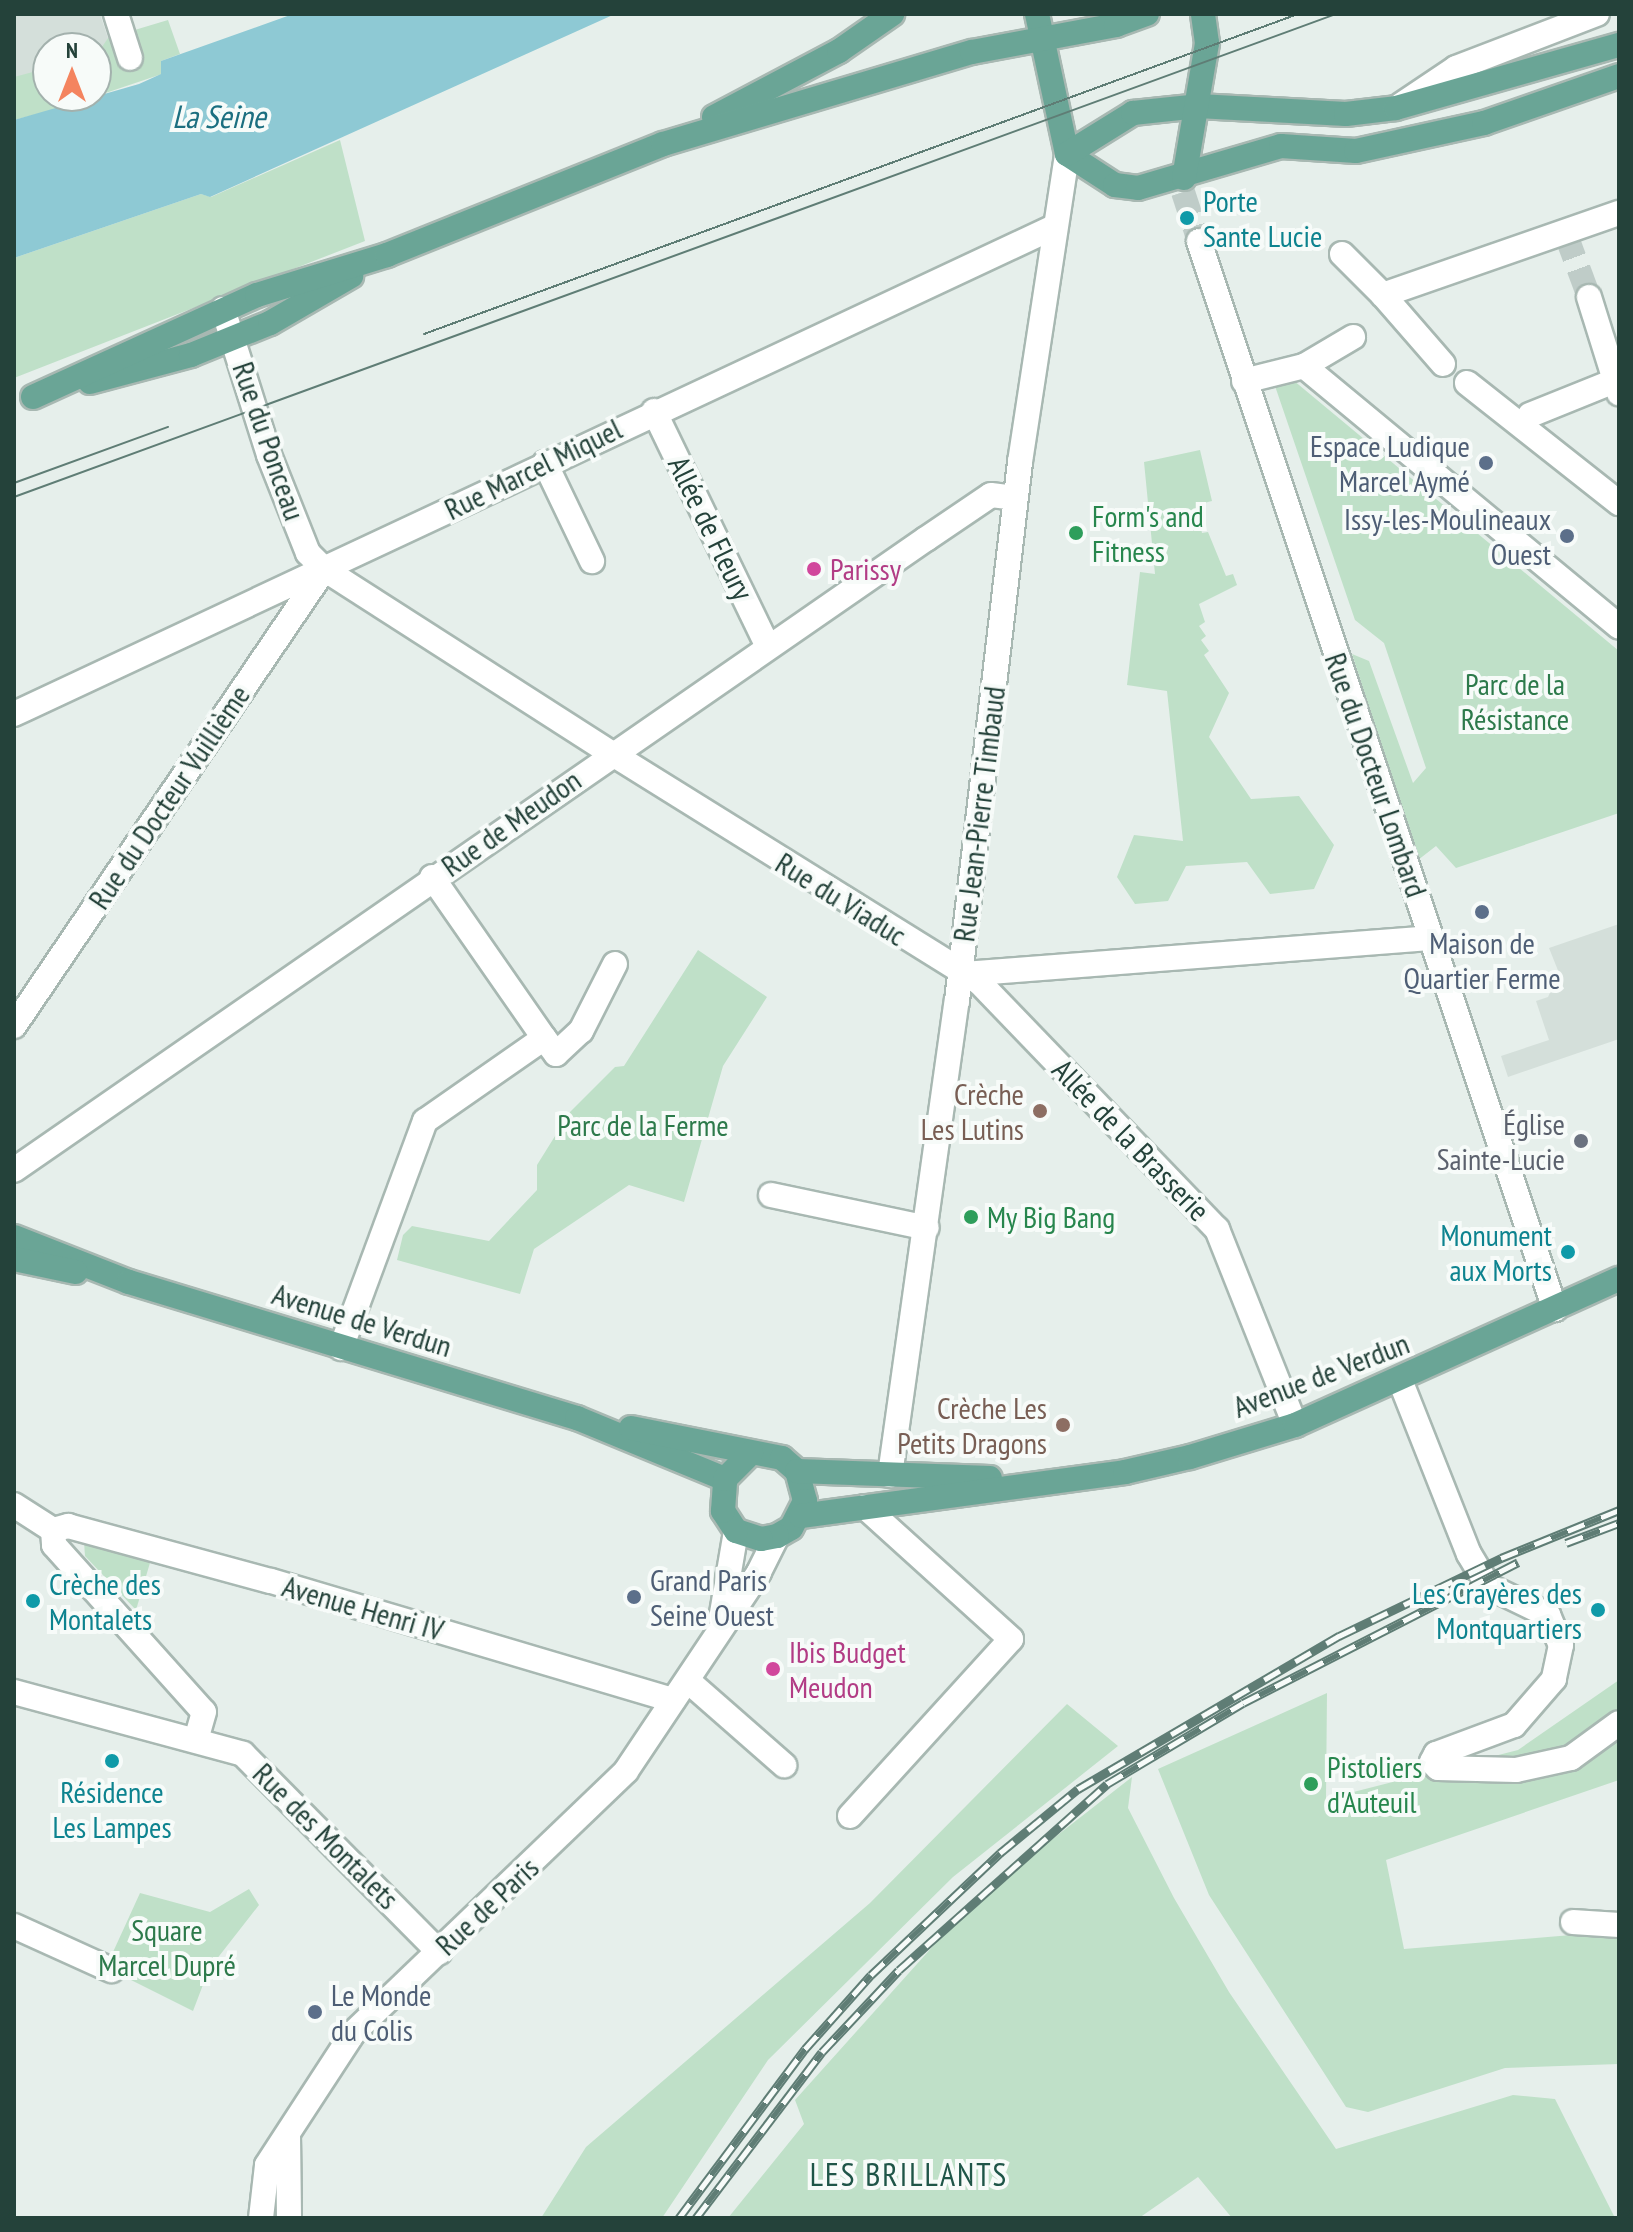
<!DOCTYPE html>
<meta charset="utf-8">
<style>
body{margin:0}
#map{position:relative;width:1633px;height:2232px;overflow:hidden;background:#e6efeb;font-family:"PT Sans Narrow",sans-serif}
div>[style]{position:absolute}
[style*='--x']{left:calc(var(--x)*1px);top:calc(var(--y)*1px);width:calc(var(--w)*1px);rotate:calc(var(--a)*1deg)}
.built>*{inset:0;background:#d4dfda}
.green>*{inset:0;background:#bfe0c8}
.water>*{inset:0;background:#8ec9d4}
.street-tunnel>*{height:24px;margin-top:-12px;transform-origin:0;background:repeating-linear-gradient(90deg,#bfccc8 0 24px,transparent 0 36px)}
.secondary-tunnel>*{height:24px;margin-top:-12px;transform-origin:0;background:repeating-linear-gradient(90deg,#bfccc8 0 24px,transparent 0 36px)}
.roads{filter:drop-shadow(2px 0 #a8b8b2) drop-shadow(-2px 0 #a8b8b2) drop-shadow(0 2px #a8b8b2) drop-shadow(0 -2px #a8b8b2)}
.street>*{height:24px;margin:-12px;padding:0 12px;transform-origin:12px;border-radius:12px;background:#fff}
.secondary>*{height:24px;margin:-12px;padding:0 12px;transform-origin:12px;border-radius:12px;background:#fff}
.primary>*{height:24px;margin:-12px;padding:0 12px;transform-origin:12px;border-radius:12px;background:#6aa596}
.tram>*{height:2px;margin:-1px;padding:0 1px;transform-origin:1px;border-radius:1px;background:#5f7d75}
.rail>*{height:9px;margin-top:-4.5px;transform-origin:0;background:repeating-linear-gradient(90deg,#f7fbf9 0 18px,#5f7d75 0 36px);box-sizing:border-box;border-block:2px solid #5f7d75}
.dots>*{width:22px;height:22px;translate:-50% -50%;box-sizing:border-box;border:4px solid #f7fbf9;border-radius:50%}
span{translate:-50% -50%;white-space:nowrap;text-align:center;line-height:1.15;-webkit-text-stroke:8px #f7fbf9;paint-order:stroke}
.culture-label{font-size:30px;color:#0d838f}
.left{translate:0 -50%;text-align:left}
.right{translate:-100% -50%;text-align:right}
.street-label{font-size:30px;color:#24423a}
.service-label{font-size:30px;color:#4e5e75}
.leisure-label{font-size:30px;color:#27864d}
.hotel-label{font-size:30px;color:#b23c85}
.park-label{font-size:30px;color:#2d7a4b}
.education-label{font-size:30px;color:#785e54}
.worship-label{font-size:30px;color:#5b616d}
.water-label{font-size:32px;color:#1c6f80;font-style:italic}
.neighbourhood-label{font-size:32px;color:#1f5548;letter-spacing:2px}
.frame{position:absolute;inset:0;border:16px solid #24423a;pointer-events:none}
.north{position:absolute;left:32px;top:32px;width:80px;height:80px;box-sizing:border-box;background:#f7fbf9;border:2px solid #a3b1ad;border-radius:50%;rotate:0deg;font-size:22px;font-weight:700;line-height:32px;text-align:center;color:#24423a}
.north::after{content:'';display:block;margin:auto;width:28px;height:36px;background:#f4845f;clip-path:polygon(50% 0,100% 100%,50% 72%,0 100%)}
</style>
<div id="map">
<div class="built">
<i style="clip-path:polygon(14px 14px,100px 14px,108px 38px,96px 61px,96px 48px,48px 48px,48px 73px,14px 82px)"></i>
<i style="clip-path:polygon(1619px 924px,1619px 1039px,1508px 1077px,1501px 1056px,1549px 1040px,1536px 1001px,1548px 997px,1559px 973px,1549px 948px)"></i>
</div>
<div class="green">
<i style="clip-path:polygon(168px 20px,180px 54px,161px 61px,162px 74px,61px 108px,14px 120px,14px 77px,48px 68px,48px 96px,96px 96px,96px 56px,108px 38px)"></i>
<i style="clip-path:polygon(340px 140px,365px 241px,14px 378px,14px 258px,201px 194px,211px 197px)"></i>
<i style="clip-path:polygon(1293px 380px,1619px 651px,1619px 813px,1456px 868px,1436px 846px,1418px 860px,1352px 654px,1369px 661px,1413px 783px,1426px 768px,1384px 643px,1355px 620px,1275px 386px)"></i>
<i style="clip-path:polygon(1200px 450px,1212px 501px,1196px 505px,1202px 533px,1208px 532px,1226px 576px,1233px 574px,1237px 585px,1199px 604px,1205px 622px,1199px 626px,1206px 636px,1201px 640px,1209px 651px,1204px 655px,1229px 693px,1209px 737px,1251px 799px,1299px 796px,1334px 845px,1314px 889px,1270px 894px,1247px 862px,1186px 866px,1168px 901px,1135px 904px,1117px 877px,1134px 835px,1183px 841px,1167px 691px,1127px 685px,1140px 572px,1155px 574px,1144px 462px)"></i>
<i style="clip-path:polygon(698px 950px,767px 997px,723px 1066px,684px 1202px,629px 1185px,534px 1249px,520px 1294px,397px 1260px,403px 1235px,412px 1226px,489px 1241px,537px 1190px,537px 1165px,570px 1112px,615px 1067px,624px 1066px)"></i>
<i style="clip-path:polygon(84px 1542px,152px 1556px,136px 1610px,85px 1556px)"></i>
<i style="clip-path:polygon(1619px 1680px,1619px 1780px,1386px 1860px,1404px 1949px,1619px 1931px,1619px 2064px,1505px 2068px,1368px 2112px,1346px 2107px,1209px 1895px,1158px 1769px,1327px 1693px,1326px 1799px,1518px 1750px)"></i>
<i style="clip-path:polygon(1067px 1704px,1118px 1746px,953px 1877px,768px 2060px,662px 2218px,541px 2218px,586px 2147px,870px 1903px)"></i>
<i style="clip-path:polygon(1132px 1777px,1128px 1808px,1174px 1898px,1229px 1992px,1336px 2149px,1513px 2095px,1555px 2099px,1615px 2218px,1232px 2218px,1198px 2177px,1139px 2218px,728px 2218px,804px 2124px,795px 2100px,943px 1935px,1018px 1866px)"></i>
<i style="clip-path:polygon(249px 1889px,259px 1905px,209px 1969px,193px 2011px,111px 1970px,108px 1963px,140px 1893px,210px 1912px)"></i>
</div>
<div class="water">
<i style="clip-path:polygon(293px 14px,615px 14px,210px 197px,201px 194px,14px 258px,14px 120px,139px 84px,161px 74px,161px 61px)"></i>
</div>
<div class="street-tunnel">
<i style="--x:1566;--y:235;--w:66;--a:69.6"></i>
</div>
<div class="secondary-tunnel">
<i style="--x:1183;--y:192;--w:52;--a:71.9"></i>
</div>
<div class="roads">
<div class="street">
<i style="--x:116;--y:14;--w:46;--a:72.3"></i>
<i style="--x:1342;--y:254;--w:58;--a:45"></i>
<i style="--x:1589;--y:297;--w:101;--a:72.6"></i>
<i style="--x:223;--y:309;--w:153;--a:72.5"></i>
<i style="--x:269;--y:455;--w:105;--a:68.3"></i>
<i style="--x:308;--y:553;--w:23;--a:45"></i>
<i style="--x:324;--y:569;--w:341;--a:32.7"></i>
<i style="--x:611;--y:753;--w:435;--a:31.9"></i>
<i style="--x:980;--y:983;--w:342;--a:46.1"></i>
<i style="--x:1217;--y:1229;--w:211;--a:68.3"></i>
<i style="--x:1443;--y:364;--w:91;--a:-131"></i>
<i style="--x:1383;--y:295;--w:250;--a:-19.2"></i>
<i style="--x:1304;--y:366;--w:57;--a:-30.6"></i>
<i style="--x:1244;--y:381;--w:62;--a:-14"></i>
<i style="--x:1304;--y:366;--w:409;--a:39.6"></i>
<i style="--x:1467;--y:383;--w:194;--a:38.3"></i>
<i style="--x:654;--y:411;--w:260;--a:64.2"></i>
<i style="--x:1530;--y:415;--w:96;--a:-22"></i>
<i style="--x:545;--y:463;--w:109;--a:64.4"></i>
<i style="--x:14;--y:714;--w:1148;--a:-25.09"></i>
<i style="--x:963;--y:974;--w:469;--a:-4.4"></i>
<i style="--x:14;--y:1026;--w:550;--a:-55.82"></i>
<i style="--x:544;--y:1038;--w:20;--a:53"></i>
<i style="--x:556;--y:1054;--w:34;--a:-43"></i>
<i style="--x:581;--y:1031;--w:75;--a:-63.1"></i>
<i style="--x:14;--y:1170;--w:1109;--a:-34.68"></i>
<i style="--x:926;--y:539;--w:78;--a:-34.1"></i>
<i style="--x:991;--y:495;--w:24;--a:7"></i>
<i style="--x:771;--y:1195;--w:159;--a:11.9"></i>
<i style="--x:341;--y:1348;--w:242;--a:-69.7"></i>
<i style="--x:425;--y:1121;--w:145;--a:-34.9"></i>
<i style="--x:544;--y:1038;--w:196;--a:-124.8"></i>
<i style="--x:1400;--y:1380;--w:187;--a:68.4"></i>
<i style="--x:1469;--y:1554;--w:37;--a:59"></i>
<i style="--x:1488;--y:1586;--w:67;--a:25.8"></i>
<i style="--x:1548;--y:1615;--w:33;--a:67"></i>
<i style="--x:1561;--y:1645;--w:35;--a:102"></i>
<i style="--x:1554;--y:1679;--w:61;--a:131"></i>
<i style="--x:1514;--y:1725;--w:83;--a:159.6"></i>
<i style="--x:1436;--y:1754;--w:9;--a:117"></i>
<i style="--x:1432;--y:1762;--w:8;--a:45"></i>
<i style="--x:1438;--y:1768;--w:78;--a:1.5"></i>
<i style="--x:1516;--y:1770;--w:56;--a:-12.3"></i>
<i style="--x:1571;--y:1758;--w:59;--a:-36.1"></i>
<i style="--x:14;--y:1505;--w:46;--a:32.7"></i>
<i style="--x:53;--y:1530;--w:15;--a:86"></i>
<i style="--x:54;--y:1545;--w:224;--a:48.1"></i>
<i style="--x:204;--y:1712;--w:29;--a:106"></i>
<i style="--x:53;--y:1530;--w:16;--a:-15"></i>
<i style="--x:68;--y:1526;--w:210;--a:15.2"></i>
<i style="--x:271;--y:1581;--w:419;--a:16.5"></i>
<i style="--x:721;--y:1619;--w:89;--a:-80.3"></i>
<i style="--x:688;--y:1681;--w:128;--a:41.2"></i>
<i style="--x:14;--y:1692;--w:237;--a:15.1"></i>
<i style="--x:243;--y:1754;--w:279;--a:45.3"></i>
<i style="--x:850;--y:1816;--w:239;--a:-47.7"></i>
<i style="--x:1011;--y:1639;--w:197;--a:-137.9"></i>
<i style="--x:1573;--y:1922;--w:46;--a:3.7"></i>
<i style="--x:14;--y:1926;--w:107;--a:24.4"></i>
<i style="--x:288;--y:2135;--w:83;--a:89.3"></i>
<i style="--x:261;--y:2218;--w:53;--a:-83.5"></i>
<i style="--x:267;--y:2165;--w:158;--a:-56.9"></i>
<i style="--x:353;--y:2033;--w:378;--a:-43.8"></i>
<i style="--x:626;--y:1771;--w:239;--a:-56.2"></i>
<i style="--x:759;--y:1572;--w:40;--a:-63.4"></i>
</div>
<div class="secondary">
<i style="--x:1401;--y:105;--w:66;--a:-33.9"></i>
<i style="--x:1456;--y:68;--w:151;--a:-21"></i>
<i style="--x:1199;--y:241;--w:1126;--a:71.57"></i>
<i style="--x:890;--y:1475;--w:479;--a:-82"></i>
<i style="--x:957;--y:1001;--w:543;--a:-83.33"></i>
<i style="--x:1020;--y:462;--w:312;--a:-81.3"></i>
</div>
<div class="primary">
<i style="--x:1037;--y:14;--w:143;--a:77.9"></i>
<i style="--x:1067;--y:154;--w:57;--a:32.9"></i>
<i style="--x:1115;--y:185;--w:23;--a:7"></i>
<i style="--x:1138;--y:188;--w:149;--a:-16.4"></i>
<i style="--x:1281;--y:146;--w:75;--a:3.8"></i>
<i style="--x:1356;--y:151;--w:131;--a:-12.3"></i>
<i style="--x:1484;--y:123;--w:143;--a:-19.2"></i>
<i style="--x:714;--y:117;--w:141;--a:-27.8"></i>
<i style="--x:839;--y:51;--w:65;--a:-34.9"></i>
<i style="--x:1067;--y:154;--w:78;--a:-31.8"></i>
<i style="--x:1133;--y:113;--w:65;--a:-6.1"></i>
<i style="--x:1198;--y:106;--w:148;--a:3.1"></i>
<i style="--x:1346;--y:114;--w:50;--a:-6.8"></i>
<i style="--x:1396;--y:108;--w:232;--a:-15.8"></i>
<i style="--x:1184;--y:178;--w:137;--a:-80.3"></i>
<i style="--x:1207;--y:43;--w:29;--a:-98"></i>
<i style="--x:90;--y:382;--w:105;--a:-15"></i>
<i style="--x:191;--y:355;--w:85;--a:-22.1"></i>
<i style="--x:270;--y:323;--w:94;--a:-30.1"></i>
<i style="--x:33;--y:397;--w:246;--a:-24.5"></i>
<i style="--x:257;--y:295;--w:136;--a:-17.1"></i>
<i style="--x:387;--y:255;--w:297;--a:-21.9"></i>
<i style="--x:663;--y:144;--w:322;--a:-16.6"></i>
<i style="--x:972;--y:52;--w:147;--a:-10.6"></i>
<i style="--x:1116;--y:25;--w:33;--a:-20"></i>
<i style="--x:14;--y:1237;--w:123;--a:21.4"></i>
<i style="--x:129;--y:1282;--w:468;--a:16.9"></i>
<i style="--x:577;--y:1418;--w:160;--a:22.4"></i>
<i style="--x:14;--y:1259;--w:63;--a:11.8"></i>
<i style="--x:631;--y:1428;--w:154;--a:11.2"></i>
<i style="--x:782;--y:1458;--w:20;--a:41"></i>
<i style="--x:797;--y:1471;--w:31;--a:75"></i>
<i style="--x:805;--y:1501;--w:30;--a:117"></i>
<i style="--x:791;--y:1528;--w:16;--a:150"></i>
<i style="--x:777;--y:1536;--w:16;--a:169"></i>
<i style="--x:761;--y:1539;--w:26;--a:-162"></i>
<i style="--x:736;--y:1531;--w:24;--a:-123"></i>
<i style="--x:723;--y:1511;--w:32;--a:-86"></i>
<i style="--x:725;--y:1479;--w:37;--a:-45"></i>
<i style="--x:797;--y:1471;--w:193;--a:2.1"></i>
<i style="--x:801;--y:1516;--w:327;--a:-7.7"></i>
<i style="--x:1125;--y:1472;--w:67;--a:-13"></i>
<i style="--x:1190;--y:1457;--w:110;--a:-16.9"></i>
<i style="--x:1295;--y:1425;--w:355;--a:-24.3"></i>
</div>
</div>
<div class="tram">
<i style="--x:424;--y:334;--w:931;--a:-20.11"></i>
<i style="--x:14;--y:483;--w:164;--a:-20"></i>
<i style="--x:14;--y:497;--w:1407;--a:-20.07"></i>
</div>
<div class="rail">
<i style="--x:1566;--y:1543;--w:57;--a:-20.7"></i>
<i style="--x:679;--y:2218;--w:211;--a:-53.3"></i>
<i style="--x:805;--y:2049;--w:99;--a:-48.3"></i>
<i style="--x:871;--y:1975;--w:178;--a:-43.4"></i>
<i style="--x:1000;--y:1853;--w:101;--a:-39.4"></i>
<i style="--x:1078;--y:1789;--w:303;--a:-30.4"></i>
<i style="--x:1339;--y:1636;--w:180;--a:-25.7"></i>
<i style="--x:1501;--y:1558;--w:127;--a:-22.1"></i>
<i style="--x:696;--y:2218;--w:208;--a:-52.8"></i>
<i style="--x:822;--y:2052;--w:112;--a:-46.8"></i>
<i style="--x:899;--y:1970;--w:279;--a:-41.8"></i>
<i style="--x:1107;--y:1784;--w:158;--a:-30.8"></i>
<i style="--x:1243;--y:1703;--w:309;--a:-27.1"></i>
</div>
<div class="dots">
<i style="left:1187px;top:218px;background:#0f9aa8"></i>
<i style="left:1486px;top:463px;background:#5c6f8a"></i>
<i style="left:1076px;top:533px;background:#2e9e5b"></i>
<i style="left:1567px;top:536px;background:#5c6f8a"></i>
<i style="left:814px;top:569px;background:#d1479c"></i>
<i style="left:1482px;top:912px;background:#5c6f8a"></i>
<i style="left:1040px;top:1111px;background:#8d6e63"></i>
<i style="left:1581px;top:1141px;background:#6b7280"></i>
<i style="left:971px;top:1217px;background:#2e9e5b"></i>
<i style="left:1568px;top:1252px;background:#0f9aa8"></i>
<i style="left:1063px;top:1425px;background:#8d6e63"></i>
<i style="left:634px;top:1597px;background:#5c6f8a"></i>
<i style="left:33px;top:1601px;background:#0f9aa8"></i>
<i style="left:1598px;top:1610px;background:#0f9aa8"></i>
<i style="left:773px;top:1669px;background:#d1479c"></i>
<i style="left:112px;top:1761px;background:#0f9aa8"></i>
<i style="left:1311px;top:1784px;background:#2e9e5b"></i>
<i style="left:315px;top:2012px;background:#5c6f8a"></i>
</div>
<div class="culture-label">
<span class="left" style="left:1203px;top:218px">Porte<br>Sante Lucie</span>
<span class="right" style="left:1552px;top:1252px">Monument<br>aux Morts</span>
<span class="left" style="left:49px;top:1601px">Crèche des<br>Montalets</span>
<span class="right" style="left:1582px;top:1610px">Les Crayères des<br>Montquartiers</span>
<span style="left:112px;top:1809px">Résidence<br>Les Lampes</span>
</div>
<div class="street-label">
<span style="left:269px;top:441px;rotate:71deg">Rue du Ponceau</span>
<span style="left:533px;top:469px;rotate:-26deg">Rue Marcel Miquel</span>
<span style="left:711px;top:528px;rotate:64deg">Allée de Fleury</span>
<span style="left:1376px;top:775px;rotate:71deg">Rue du Docteur Lombard</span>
<span style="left:169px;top:797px;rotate:-56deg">Rue du Docteur Vuillième</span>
<span style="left:979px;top:814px;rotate:-83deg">Rue Jean-Pierre Timbaud</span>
<span style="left:511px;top:823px;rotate:-35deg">Rue de Meudon</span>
<span style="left:841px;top:899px;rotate:32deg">Rue du Viaduc</span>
<span style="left:1131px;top:1140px;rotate:46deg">Allée de la Brasserie</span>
<span style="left:362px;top:1320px;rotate:17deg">Avenue de Verdun</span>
<span style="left:1321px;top:1375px;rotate:-21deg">Avenue de Verdun</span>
<span style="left:363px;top:1608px;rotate:16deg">Avenue Henri IV</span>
<span style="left:326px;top:1836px;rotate:45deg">Rue des Montalets</span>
<span style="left:487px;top:1906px;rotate:-43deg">Rue de Paris</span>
</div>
<div class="service-label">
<span class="right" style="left:1470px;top:463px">Espace Ludique<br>Marcel Aymé</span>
<span class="right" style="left:1551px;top:536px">Issy-les-Moulineaux<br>Ouest</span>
<span style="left:1482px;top:960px">Maison de<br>Quartier Ferme</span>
<span class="left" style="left:650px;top:1597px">Grand Paris<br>Seine Ouest</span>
<span class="left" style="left:331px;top:2012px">Le Monde<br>du Colis</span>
</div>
<div class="leisure-label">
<span class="left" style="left:1092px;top:533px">Form's and<br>Fitness</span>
<span class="left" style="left:987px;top:1217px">My Big Bang</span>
<span class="left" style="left:1327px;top:1784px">Pistoliers<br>d'Auteuil</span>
</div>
<div class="hotel-label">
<span class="left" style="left:830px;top:569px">Parissy</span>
<span class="left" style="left:789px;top:1669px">Ibis Budget<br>Meudon</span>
</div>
<div class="park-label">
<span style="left:1515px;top:701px">Parc de la<br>Résistance</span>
<span style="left:643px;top:1125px">Parc de la Ferme</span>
<span style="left:167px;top:1947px">Square<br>Marcel Dupré</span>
</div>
<div class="education-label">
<span class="right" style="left:1024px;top:1111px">Crèche<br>Les Lutins</span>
<span class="right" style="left:1047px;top:1425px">Crèche Les<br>Petits Dragons</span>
</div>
<div class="worship-label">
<span class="right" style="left:1565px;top:1141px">Église<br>Sainte-Lucie</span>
</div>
<div class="water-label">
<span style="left:219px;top:116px">La Seine</span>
</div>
<div class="neighbourhood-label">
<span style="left:909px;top:2174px">LES BRILLANTS</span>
</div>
<div class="frame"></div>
<div class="north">N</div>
</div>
